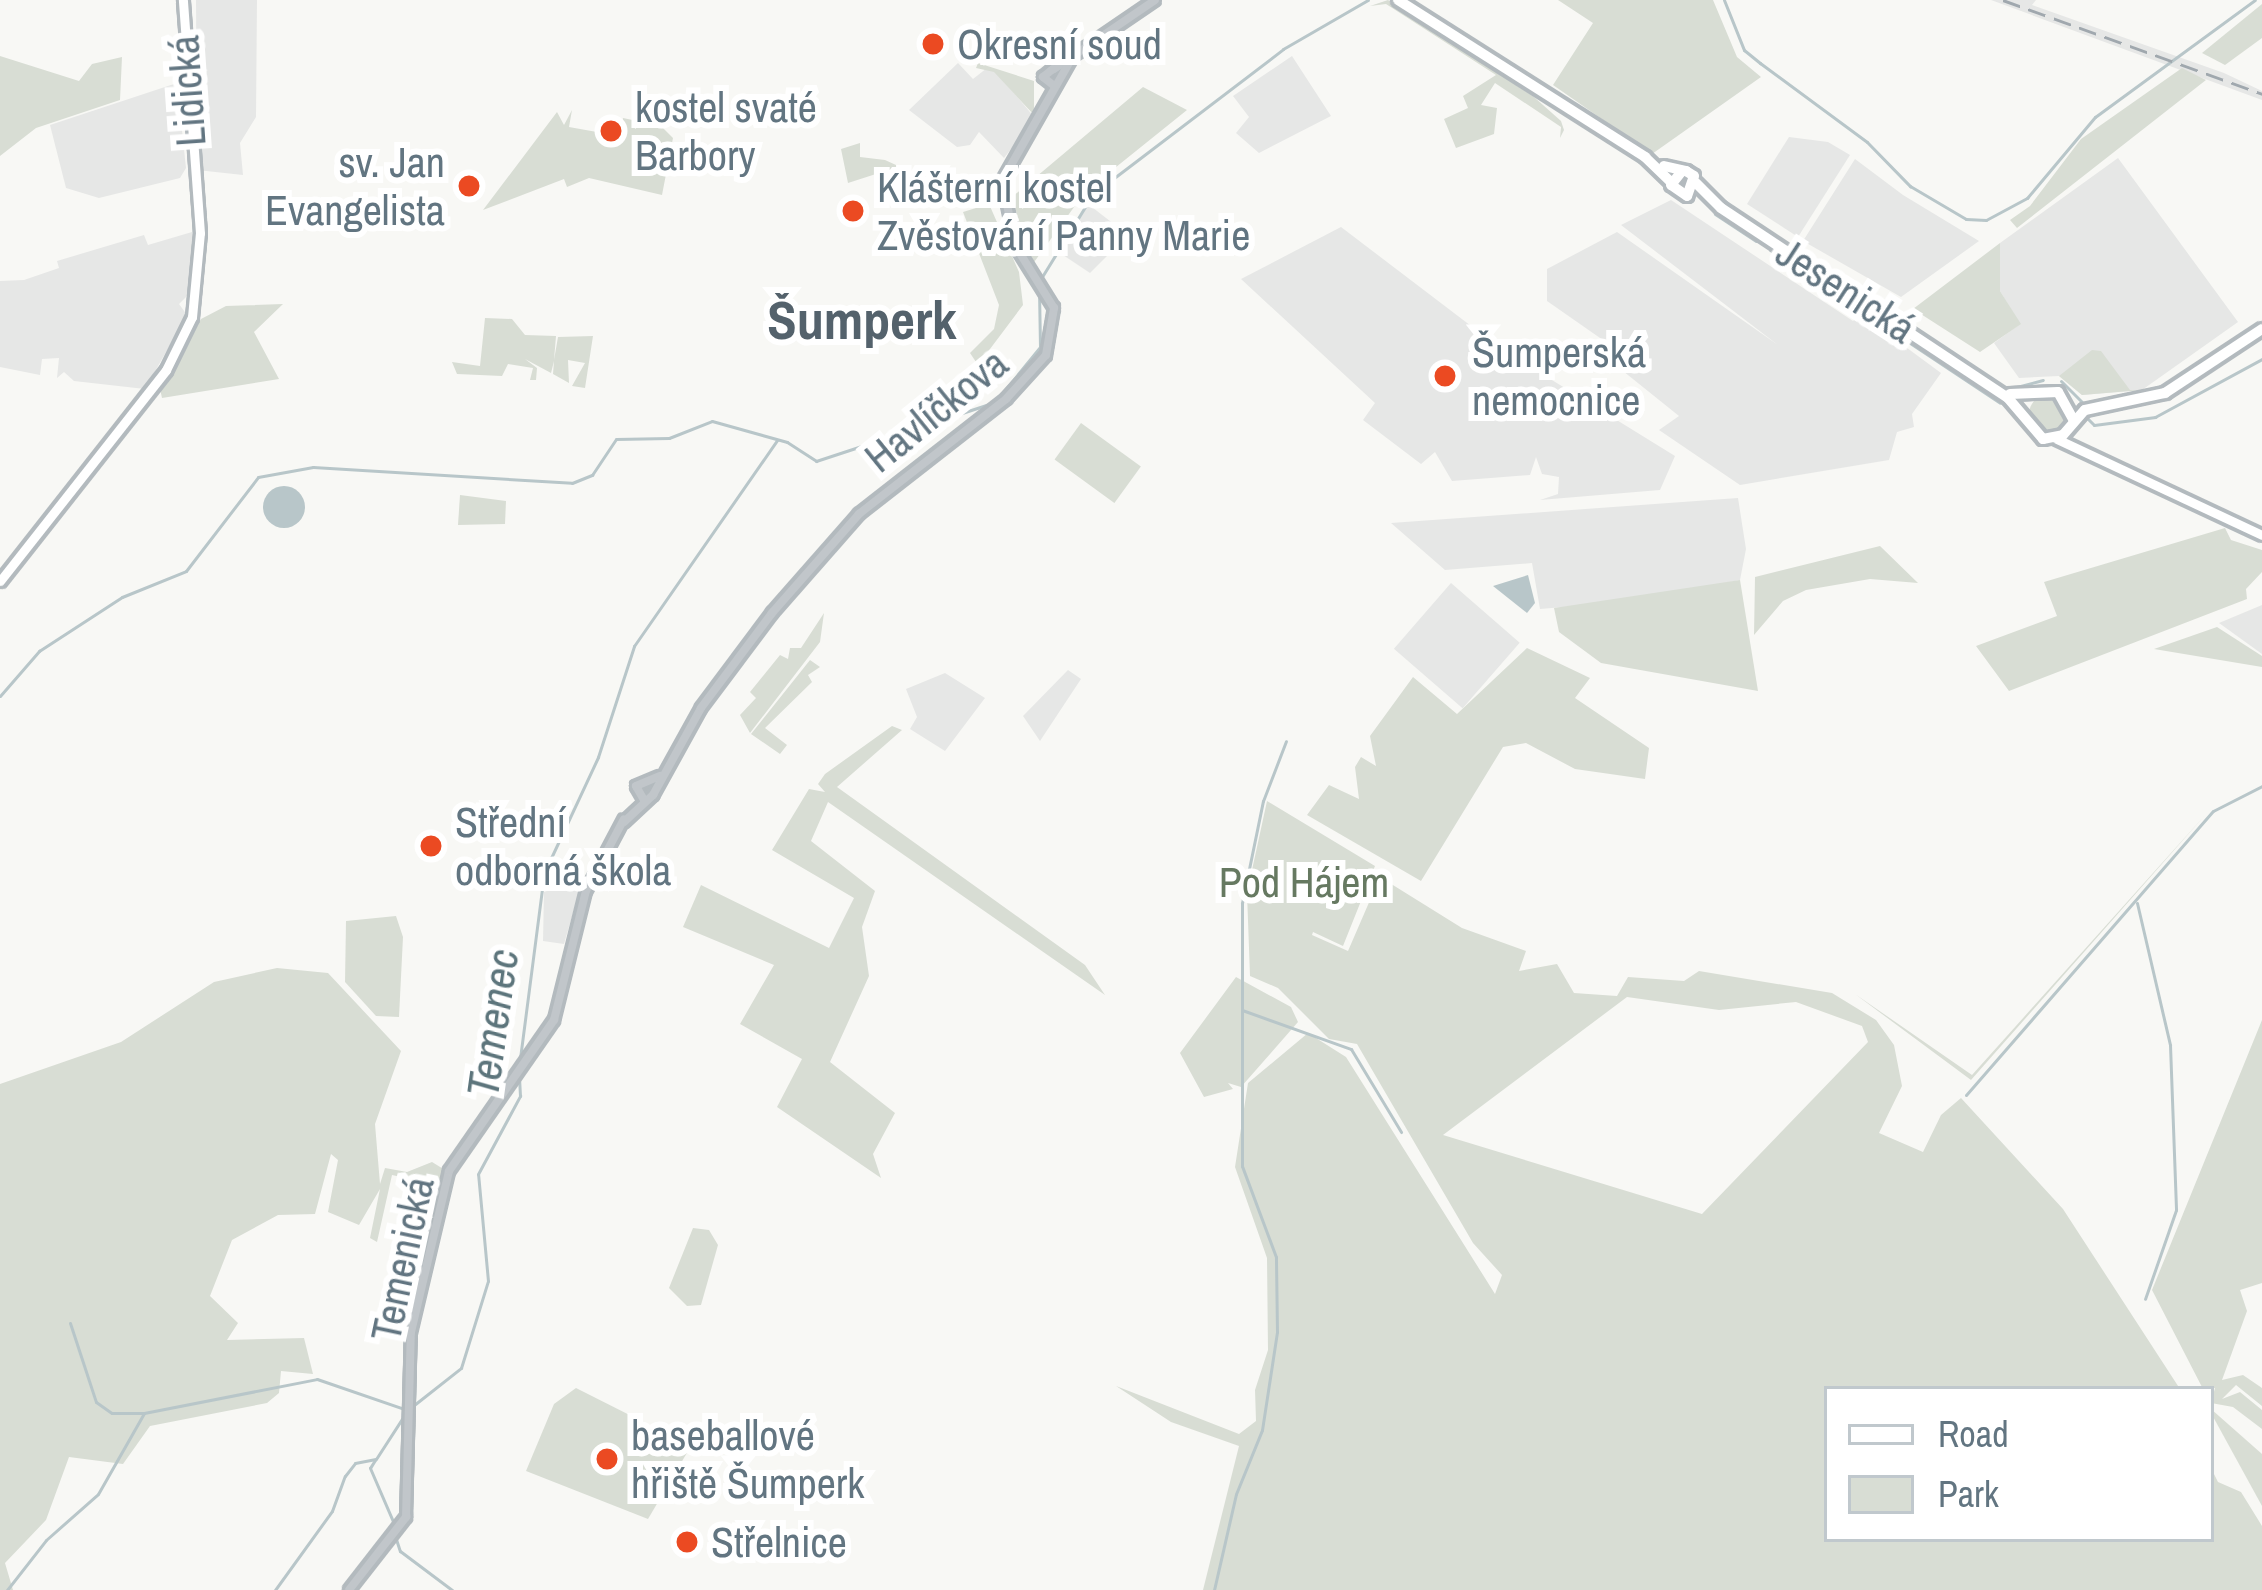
<!DOCTYPE html>
<meta charset="utf-8">
<style>
body{margin:0}
#map{position:relative;width:2262px;height:1590px;overflow:hidden;background:#f8f8f5;font-family:"Archivo Narrow",sans-serif}
div>[style]{position:absolute}
[style*='--x']{left:calc(var(--x)*1px);top:calc(var(--y)*1px);width:calc(var(--w)*1px);rotate:calc(var(--a)*1deg)}
.built>*{inset:0;background:#e6e7e6;transform-origin:0 0}
.green>*{inset:0;background:#d8ddd4;transform-origin:0 0}
.round{border-radius:50%}
.water>*{inset:0;background:#b8c6c9}
.stream>*{height:3px;margin:-1.5px;padding:0 1.5px;transform-origin:1.5px;border-radius:1.5px;background:#b8c6c9}
.roads{filter:drop-shadow(3px 0 #b3babe) drop-shadow(-3px 0 #b3babe) drop-shadow(0 3px #b3babe) drop-shadow(0 -3px #b3babe)}
.tertiary>*{height:8px;margin:-4px;padding:0 4px;transform-origin:4px;border-radius:4px;background:#c1c6ca}
.secondary>*{height:9px;margin:-4.5px;padding:0 4.5px;transform-origin:4.5px;border-radius:4.5px;background:#fff}
.primary>*{height:10px;margin:-5px;padding:0 5px;transform-origin:5px;border-radius:5px;background:#fff}
.rail>*{height:3px;margin-top:-1.5px;transform-origin:0;background:repeating-linear-gradient(90deg,#a0a8ae 0 18px,transparent 0 27px)}
.dots>*{width:33px;height:33px;translate:-50% -50%;box-sizing:border-box;border:6px solid #fff;border-radius:50%}
span{translate:-50% -50%;white-space:nowrap;text-align:center;line-height:1.15;-webkit-text-stroke:12px #fff;paint-order:stroke}
.poi-label{font-size:42px;color:#627581}
.left{translate:0 -50%;text-align:left}
.right{translate:-100% -50%;text-align:right}
.street-label{font-size:42px;color:#627581}
.park-label{font-size:42px;color:#667961}
.water-label{font-size:45px;color:#5d757c;font-style:italic}
.district-label{font-size:54px;color:#54626c;font-weight:700}
.legend{position:absolute;left:1824px;top:1386px;width:390px;height:156px;box-sizing:border-box;background:#fff;border:3px solid #c0c8cd;margin:0;padding:15px 21px;list-style:none;font-size:36px;color:#627581}
.legend li{display:flex;align-items:center;gap:24px;height:60px}
.legend b{width:60px;border:3px solid #c0c8cd}
</style>
<div id="map">
<div class="built">
<i style="clip-path:polygon(196px 0,257px 0,256px 117px,240px 143px,243px 175px,197px 170px)"></i>
<i style="clip-path:polygon(1991px 0,2036px 0,2032px 5px,2224px 73px,2262px 91px,2262px 100px)"></i>
<i style="clip-path:polygon(1292px 56px,1331px 116px,1259px 153px,1236px 133px,1249px 117px,1233px 96px)"></i>
<i style="clip-path:polygon(958px 63px,973px 79px,987px 68px,997px 73px,1035px 118px,1004px 158px,979px 132px,970px 145px,957px 147px,909px 110px)"></i>
<i style="clip-path:polygon(177px 83px,186px 168px,180px 178px,99px 198px,66px 188px,50px 125px)"></i>
<i style="clip-path:polygon(1789px 137px,1828px 142px,1850px 155px,1798px 237px,1747px 204px)"></i>
<i style="clip-path:polygon(2118px 158px,2238px 322px,2142px 390px,2082px 395px,2059px 376px,2019px 378px,1994px 343px,2020px 324px,2000px 291px,2000px 243px)"></i>
<i style="clip-path:polygon(1855px 159px,1903px 195px,1979px 241px,1901px 297px,1803px 241px)"></i>
<i style="clip-path:polygon(1671px 200px,1853px 321px,1861px 314px,1941px 373px,1912px 414px,1914px 427px,1897px 432px,1889px 460px,1740px 485px,1659px 430px,1679px 416px,1613px 363px,1623px 354px,1547px 301px,1547px 269px,1617px 232px,1778px 345px,1621px 225px)"></i>
<i style="clip-path:polygon(1088px 204px,1128px 235px,1090px 273px,1057px 251px)"></i>
<i style="clip-path:polygon(1341px 227px,1500px 348px,1675px 456px,1660px 490px,1540px 500px,1558px 494px,1559px 477px,1542px 474px,1536px 457px,1530px 475px,1452px 481px,1435px 452px,1421px 464px,1363px 420px,1375px 403px,1241px 279px)"></i>
<i style="clip-path:polygon(192px 232px,192px 291px,179px 304px,187px 315px,145px 389px,74px 381px,64px 372px,57px 378px,59px 358px,42px 359px,40px 375px,0 367px,0 281px,24px 280px,59px 268px,57px 261px,144px 235px,148px 245px)"></i>
<i style="clip-path:polygon(1738px 498px,1746px 549px,1740px 580px,1647px 600px,1540px 609px,1532px 563px,1445px 570px,1391px 523px)"></i>
<i style="left:1451px;top:583px;width:91px;height:87px;rotate:41deg"></i>
<i style="clip-path:polygon(2262px 605px,2262px 654px,2219px 623px)"></i>
<i style="clip-path:polygon(1068px 670px,1081px 679px,1040px 741px,1023px 716px)"></i>
<i style="clip-path:polygon(945px 673px,985px 698px,945px 751px,910px 729px,917px 717px,906px 689px)"></i>
<i style="clip-path:polygon(563px 885px,580px 889px,564px 944px,543px 941px,544px 892px)"></i>
</div>
<div class="green">
<i style="clip-path:polygon(1388px 0,1534px 97px,1561px 121px,1564px 130px,1560px 138px,1561px 127px,1495px 83px,1481px 105px,1497px 108px,1494px 134px,1456px 148px,1444px 119px,1468px 108px,1463px 96px,1496px 75px,1386px 4px,1370px 6px)"></i>
<i style="clip-path:polygon(1558px 0,1713px 0,1737px 57px,1761px 77px,1652px 154px,1553px 85px,1593px 23px)"></i>
<i style="clip-path:polygon(2262px 4px,2262px 38px,2225px 65px,2202px 53px)"></i>
<i style="clip-path:polygon(0 56px,79px 81px,92px 64px,122px 57px,120px 100px,36px 128px,0 156px)"></i>
<i style="clip-path:polygon(978px 63px,1034px 81px,1034px 115px,994px 72px,976px 68px)"></i>
<i style="clip-path:polygon(2182px 68px,2206px 80px,2017px 228px,2010px 220px,2030px 206px,2081px 139px)"></i>
<i style="clip-path:polygon(1143px 87px,1187px 110px,1085px 192px,1032px 265px,1012px 197px)"></i>
<i style="clip-path:polygon(572px 110px,569px 127px,608px 134px,620px 135px,623px 118px,661px 126px,673px 138px,662px 195px,589px 178px,567px 187px,564px 179px,483px 210px,557px 112px,564px 125px)"></i>
<i style="clip-path:polygon(860px 143px,860px 157px,885px 160px,951px 190px,945px 199px,879px 173px,848px 183px,841px 149px)"></i>
<i style="clip-path:polygon(989px 204px,1019px 272px,1023px 305px,978px 365px,970px 353px,994px 329px,999px 305px,963px 212px)"></i>
<i style="clip-path:polygon(2000px 243px,2000px 291px,2021px 324px,1980px 352px,1913px 309px)"></i>
<i style="clip-path:polygon(283px 304px,254px 332px,279px 379px,162px 398px,160px 389px,201px 319px,226px 306px)"></i>
<i style="clip-path:polygon(485px 318px,512px 319px,525px 335px,556px 336px,554px 360px,558px 337px,593px 336px,585px 388px,572px 386px,585px 363px,568px 360px,569px 383px,553px 374px,554px 361px,551px 373px,525px 359px,537px 368px,536px 380px,530px 380px,533px 368px,508px 364px,502px 376px,457px 374px,452px 362px,480px 366px)"></i>
<i style="clip-path:polygon(2092px 350px,2101px 351px,2130px 390px,2142px 390px,2082px 395px,2059px 376px)"></i>
<i class="round" style="left:2029px;top:395px;width:38px;height:38px"></i>
<i style="left:1081px;top:423px;width:74px;height:45px;rotate:36deg"></i>
<i style="clip-path:polygon(460px 495px,506px 501px,505px 524px,458px 525px)"></i>
<i style="clip-path:polygon(2225px 528px,2231px 540px,2262px 550px,2262px 572px,2246px 589px,2247px 599px,2009px 691px,1976px 646px,2057px 616px,2044px 582px)"></i>
<i style="clip-path:polygon(1880px 546px,1918px 583px,1870px 579px,1806px 590px,1783px 601px,1754px 635px,1755px 577px)"></i>
<i style="clip-path:polygon(1740px 580px,1758px 691px,1601px 663px,1559px 632px,1554px 608px)"></i>
<i style="clip-path:polygon(824px 613px,820px 642px,750px 733px,740px 715px,756px 698px,750px 692px,780px 655px,788px 659px,790px 648px,801px 648px)"></i>
<i style="clip-path:polygon(2217px 627px,2262px 656px,2262px 667px,2154px 649px)"></i>
<i style="clip-path:polygon(1527px 648px,1590px 678px,1575px 698px,1649px 748px,1645px 779px,1575px 769px,1526px 743px,1503px 747px,1421px 881px,1307px 815px,1329px 785px,1359px 799px,1355px 767px,1361px 757px,1376px 766px,1370px 736px,1413px 677px,1457px 714px)"></i>
<i style="clip-path:polygon(810px 660px,820px 667px,808px 675px,812px 682px,765px 728px,787px 745px,780px 754px,751px 734px)"></i>
<i style="clip-path:polygon(892px 726px,902px 730px,837px 787px,1085px 965px,1105px 995px,828px 802px,811px 841px,875px 891px,862px 927px,869px 976px,830px 1062px,895px 1113px,873px 1154px,881px 1178px,777px 1107px,802px 1059px,740px 1024px,774px 965px,683px 927px,701px 885px,829px 948px,854px 898px,772px 850px,809px 789px,825px 792px,818px 784px,825px 774px)"></i>
<i style="clip-path:polygon(evenodd,1267px 801px,1375px 866px,1343px 946px,1313px 932px,1312px 935px,1348px 951px,1380px 877px,1462px 928px,1526px 951px,1519px 971px,1557px 964px,1574px 993px,1617px 996px,1628px 977px,1684px 981px,1699px 971px,1832px 993px,1876px 1020px,1894px 1045px,1902px 1086px,1879px 1133px,1923px 1152px,1941px 1115px,1961px 1098px,2063px 1209px,2180px 1389px,1827px 1389px,1827px 1539px,2211px 1539px,2211px 1468px,2218px 1482px,2241px 1492px,2262px 1526px,2262px 1590px,1203px 1590px,1239px 1446px,1171px 1422px,1116px 1386px,1239px 1434px,1256px 1421px,1255px 1390px,1268px 1350px,1267px 1258px,1235px 1167px,1248px 1083px,1308px 1033px,1346px 1057px,1495px 1294px,1502px 1275px,1473px 1243px,1357px 1044px,1329px 1039px,1278px 988px,1250px 976px,1247px 893px,1267px 801px,1627px 997px,1719px 1010px,1796px 1002px,1862px 1026px,1868px 1042px,1702px 1214px,1443px 1135px,1627px 997px)"></i>
<i style="clip-path:polygon(2206px 814px,1971px 1080px,1855px 994px,1972px 1075px)"></i>
<i style="clip-path:polygon(396px 916px,403px 937px,399px 1017px,376px 1016px,345px 982px,346px 921px)"></i>
<i style="clip-path:polygon(277px 968px,328px 973px,401px 1051px,375px 1124px,380px 1184px,385px 1168px,407px 1172px,432px 1162px,445px 1170px,436px 1203px,402px 1208px,389px 1264px,402px 1201px,418px 1204px,425px 1182px,392px 1175px,377px 1242px,370px 1238px,380px 1189px,359px 1225px,328px 1212px,338px 1160px,331px 1154px,315px 1214px,278px 1215px,232px 1240px,210px 1296px,238px 1323px,227px 1340px,304px 1338px,313px 1374px,281px 1371px,279px 1393px,267px 1403px,150px 1426px,123px 1464px,69px 1457px,46px 1520px,5px 1563px,13px 1590px,0 1590px,0 1084px,121px 1042px,214px 982px)"></i>
<i style="clip-path:polygon(1236px 977px,1291px 1007px,1298px 1022px,1241px 1087px,1228px 1083px,1233px 1089px,1204px 1097px,1180px 1053px)"></i>
<i style="clip-path:polygon(2262px 1020px,2262px 1283px,2240px 1290px,2247px 1311px,2222px 1380px,2243px 1375px,2262px 1388px,2262px 1406px,2236px 1385px,2222px 1399px,2240px 1392px,2262px 1410px,2262px 1429px,2233px 1407px,2211px 1403px,2215px 1388px,2203px 1389px,2152px 1290px)"></i>
<i style="clip-path:polygon(693px 1228px,709px 1230px,718px 1245px,701px 1305px,687px 1306px,669px 1288px)"></i>
<i style="clip-path:polygon(576px 1388px,691px 1446px,648px 1519px,526px 1471px,554px 1404px)"></i>
<i style="clip-path:polygon(2211px 1409px,2262px 1454px,2262px 1506px,2211px 1413px)"></i>
</div>
<div class="water">
<i class="round" style="left:263px;top:486px;width:42px;height:42px"></i>
<i style="clip-path:polygon(1528px 575px,1535px 603px,1527px 613px,1493px 586px)"></i>
</div>
<div class="stream">
<i style="--x:1724;--y:0;--w:54;--a:68.2"></i>
<i style="--x:1744;--y:50;--w:21;--a:39"></i>
<i style="--x:1760;--y:63;--w:133;--a:36.4"></i>
<i style="--x:1867;--y:142;--w:62;--a:45.7"></i>
<i style="--x:1910;--y:186;--w:65;--a:30.5"></i>
<i style="--x:1966;--y:219;--w:20;--a:3"></i>
<i style="--x:1986;--y:220;--w:47;--a:-28.2"></i>
<i style="--x:2027;--y:198;--w:106;--a:-50"></i>
<i style="--x:2095;--y:117;--w:198;--a:-36.2"></i>
<i style="--x:1715;--y:214;--w:49;--a:33.4"></i>
<i style="--x:1770;--y:250;--w:276;--a:33.6"></i>
<i style="--x:1040;--y:280;--w:101;--a:-58.4"></i>
<i style="--x:1093;--y:194;--w:239;--a:-37.3"></i>
<i style="--x:1283;--y:49;--w:98;--a:-30"></i>
<i style="--x:2061;--y:381;--w:30;--a:45"></i>
<i style="--x:2009;--y:389;--w:35;--a:-15"></i>
<i style="--x:2086;--y:417;--w:11;--a:45"></i>
<i style="--x:2094;--y:425;--w:62;--a:-7.5"></i>
<i style="--x:2155;--y:417;--w:122;--a:-28.5"></i>
<i style="--x:0;--y:696;--w:60;--a:-49.1"></i>
<i style="--x:39;--y:651;--w:99;--a:-33"></i>
<i style="--x:122;--y:597;--w:69;--a:-22.1"></i>
<i style="--x:186;--y:571;--w:118;--a:-52.5"></i>
<i style="--x:258;--y:477;--w:56;--a:-10.3"></i>
<i style="--x:313;--y:467;--w:259;--a:3.5"></i>
<i style="--x:572;--y:483;--w:22;--a:-22"></i>
<i style="--x:592;--y:475;--w:43;--a:-56.3"></i>
<i style="--x:616;--y:439;--w:53;--a:-1.1"></i>
<i style="--x:669;--y:438;--w:46;--a:-21.6"></i>
<i style="--x:712;--y:421;--w:78;--a:15.6"></i>
<i style="--x:787;--y:442;--w:35;--a:33"></i>
<i style="--x:816;--y:461;--w:188;--a:-18.2"></i>
<i style="--x:995;--y:402;--w:71;--a:-50.7"></i>
<i style="--x:1040;--y:347;--w:58;--a:-91"></i>
<i style="--x:2137;--y:903;--w:146;--a:76.9"></i>
<i style="--x:2170;--y:1045;--w:165;--a:87.9"></i>
<i style="--x:2176;--y:1210;--w:94;--a:109.2"></i>
<i style="--x:1242;--y:1010;--w:116;--a:19.7"></i>
<i style="--x:1351;--y:1049;--w:97;--a:58.9"></i>
<i style="--x:519;--y:1066;--w:195;--a:-82.6"></i>
<i style="--x:544;--y:873;--w:128;--a:-65"></i>
<i style="--x:598;--y:757;--w:117;--a:-72"></i>
<i style="--x:634;--y:646;--w:251;--a:-55.2"></i>
<i style="--x:1966;--y:1095;--w:376;--a:-49"></i>
<i style="--x:2213;--y:811;--w:55;--a:-27"></i>
<i style="--x:70;--y:1323;--w:83;--a:71.8"></i>
<i style="--x:96;--y:1402;--w:19;--a:35"></i>
<i style="--x:112;--y:1413;--w:32;--a:0"></i>
<i style="--x:414;--y:1405;--w:60;--a:-38.2"></i>
<i style="--x:461;--y:1368;--w:91;--a:-72.8"></i>
<i style="--x:488;--y:1281;--w:107;--a:-95.3"></i>
<i style="--x:478;--y:1174;--w:89;--a:-61.7"></i>
<i style="--x:520;--y:1096;--w:20;--a:-93"></i>
<i style="--x:375;--y:1460;--w:9;--a:122"></i>
<i style="--x:370;--y:1468;--w:63;--a:66.7"></i>
<i style="--x:395;--y:1536;--w:16;--a:72"></i>
<i style="--x:400;--y:1551;--w:65;--a:36.9"></i>
<i style="--x:7;--y:1590;--w:63;--a:-52"></i>
<i style="--x:46;--y:1540;--w:69;--a:-41.5"></i>
<i style="--x:98;--y:1494;--w:93;--a:-60.4"></i>
<i style="--x:144;--y:1413;--w:176;--a:-11.1"></i>
<i style="--x:317;--y:1379;--w:95;--a:19"></i>
<i style="--x:275;--y:1590;--w:97;--a:-54.2"></i>
<i style="--x:332;--y:1511;--w:37;--a:-70"></i>
<i style="--x:345;--y:1476;--w:16;--a:-52"></i>
<i style="--x:355;--y:1463;--w:21;--a:-11"></i>
<i style="--x:376;--y:1459;--w:57;--a:-57.1"></i>
<i style="--x:1214;--y:1590;--w:98;--a:-77.1"></i>
<i style="--x:1236;--y:1494;--w:69;--a:-67.9"></i>
<i style="--x:1262;--y:1430;--w:99;--a:-81.3"></i>
<i style="--x:1277;--y:1332;--w:75;--a:-90.8"></i>
<i style="--x:1276;--y:1257;--w:97;--a:-110.5"></i>
<i style="--x:1242;--y:1166;--w:263;--a:-90"></i>
<i style="--x:1242;--y:903;--w:104;--a:-78.4"></i>
<i style="--x:1263;--y:801;--w:64;--a:-69"></i>
</div>
<div class="roads">
<div class="tertiary">
<i style="--x:1054;--y:69;--w:122;--a:-34.3"></i>
<i style="--x:1053;--y:85;--w:13;--a:-141"></i>
<i style="--x:1043;--y:77;--w:13;--a:-39"></i>
<i style="--x:644;--y:800;--w:16;--a:-120"></i>
<i style="--x:636;--y:786;--w:26;--a:-23"></i>
<i style="--x:624;--y:822;--w:40;--a:-43"></i>
<i style="--x:653;--y:795;--w:99;--a:-61.1"></i>
<i style="--x:701;--y:708;--w:119;--a:-53.2"></i>
<i style="--x:772;--y:613;--w:132;--a:-48.7"></i>
<i style="--x:859;--y:514;--w:187;--a:-38"></i>
<i style="--x:1006;--y:399;--w:59;--a:-47.7"></i>
<i style="--x:1046;--y:355;--w:48;--a:-80.3"></i>
<i style="--x:1054;--y:308;--w:72;--a:-121.9"></i>
<i style="--x:1016;--y:247;--w:67;--a:-102"></i>
<i style="--x:1002;--y:181;--w:142;--a:-60.4"></i>
<i style="--x:349;--y:1590;--w:93;--a:-52"></i>
<i style="--x:406;--y:1517;--w:185;--a:-88.5"></i>
<i style="--x:411;--y:1332;--w:165;--a:-76.7"></i>
<i style="--x:449;--y:1171;--w:184;--a:-55.2"></i>
<i style="--x:554;--y:1020;--w:133;--a:-76.1"></i>
<i style="--x:586;--y:891;--w:81;--a:-62.2"></i>
</div>
<div class="secondary">
<i style="--x:2057;--y:439;--w:226;--a:25.1"></i>
<i style="--x:0;--y:581;--w:268;--a:-51.8"></i>
<i style="--x:166;--y:370;--w:59;--a:-63.9"></i>
<i style="--x:192;--y:317;--w:84;--a:-84.6"></i>
<i style="--x:200;--y:233;--w:234;--a:-94.2"></i>
</div>
<div class="primary">
<i style="--x:1398;--y:0;--w:293;--a:32.4"></i>
<i style="--x:1645;--y:157;--w:36;--a:44"></i>
<i style="--x:1664;--y:166;--w:23;--a:13"></i>
<i style="--x:1686;--y:171;--w:9;--a:32"></i>
<i style="--x:1694;--y:176;--w:21;--a:109"></i>
<i style="--x:1687;--y:196;--w:19;--a:-145"></i>
<i style="--x:1671;--y:185;--w:18;--a:-52"></i>
<i style="--x:1696;--y:183;--w:35;--a:45"></i>
<i style="--x:1721;--y:208;--w:344;--a:33.5"></i>
<i style="--x:2008;--y:398;--w:54;--a:49.5"></i>
<i style="--x:2043;--y:439;--w:20;--a:-11"></i>
<i style="--x:2063;--y:435;--w:33;--a:-49"></i>
<i style="--x:2085;--y:410;--w:82;--a:-12"></i>
<i style="--x:2165;--y:393;--w:116;--a:-33.4"></i>
<i style="--x:2010;--y:394;--w:48;--a:-2.4"></i>
<i style="--x:2058;--y:392;--w:31;--a:61"></i>
</div>
</div>
<div class="rail">
<i style="--x:2003;--y:0;--w:276;--a:19.9"></i>
</div>
<div class="dots">
<i style="left:933px;top:44px;background:#eb4a22"></i>
<i style="left:611px;top:131px;background:#eb4a22"></i>
<i style="left:469px;top:186px;background:#eb4a22"></i>
<i style="left:853px;top:211px;background:#eb4a22"></i>
<i style="left:1445px;top:376px;background:#eb4a22"></i>
<i style="left:431px;top:846px;background:#eb4a22"></i>
<i style="left:607px;top:1459px;background:#eb4a22"></i>
<i style="left:687px;top:1542px;background:#eb4a22"></i>
</div>
<div class="poi-label">
<span class="left" style="left:957px;top:44px">Okresní soud</span>
<span class="left" style="left:635px;top:131px">kostel svaté<br>Barbory</span>
<span class="right" style="left:445px;top:186px">sv. Jan<br>Evangelista</span>
<span class="left" style="left:877px;top:211px">Klášterní kostel<br>Zvěstování Panny Marie</span>
<span class="left" style="left:1472px;top:376px">Šumperská<br>nemocnice</span>
<span class="left" style="left:455px;top:846px">Střední<br>odborná škola</span>
<span class="left" style="left:631px;top:1459px">baseballové<br>hřiště Šumperk</span>
<span class="left" style="left:711px;top:1542px">Střelnice</span>
</div>
<div class="street-label">
<span style="left:187px;top:91px;rotate:-94deg">Lidická</span>
<span style="left:1846px;top:290px;rotate:33deg">Jesenická</span>
<span style="left:936px;top:410px;rotate:-39deg">Havlíčkova</span>
<span style="left:402px;top:1259px;rotate:-78deg">Temenická</span>
</div>
<div class="park-label">
<span style="left:1304px;top:882px">Pod Hájem</span>
</div>
<div class="water-label">
<span style="left:492px;top:1023px;rotate:-82deg">Temenec</span>
</div>
<div class="district-label">
<span style="left:862px;top:320px">Šumperk</span>
</div>
<ul class="legend">
<li><b style="height:15px;background:#fff"></b>Road</li>
<li><b style="height:33px;background:#d8ddd4"></b>Park</li>
</ul>
</div>
